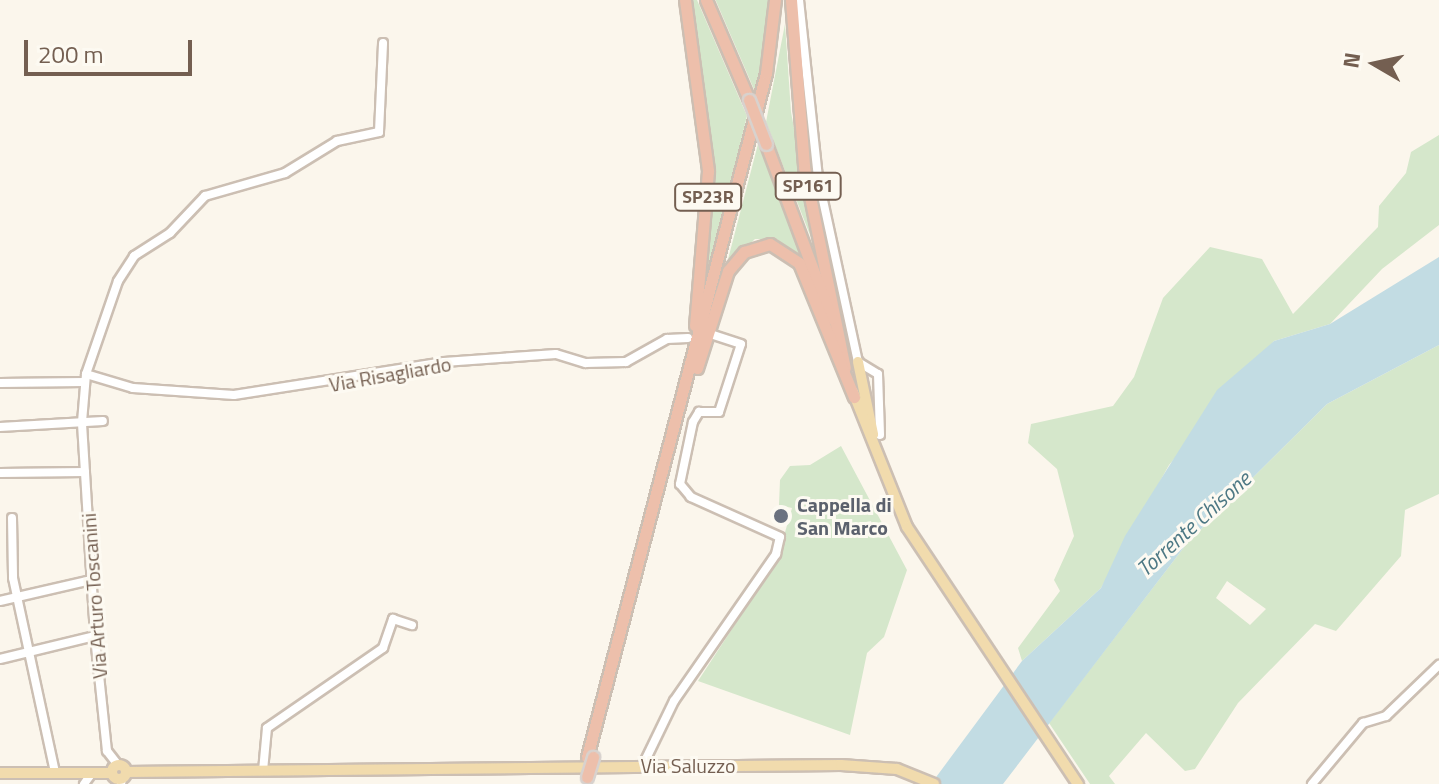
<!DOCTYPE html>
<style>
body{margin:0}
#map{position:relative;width:1439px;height:784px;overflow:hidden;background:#fbf6ec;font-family:"Titillium Web",sans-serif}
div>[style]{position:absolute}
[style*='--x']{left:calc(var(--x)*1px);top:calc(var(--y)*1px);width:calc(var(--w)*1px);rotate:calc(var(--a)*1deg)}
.green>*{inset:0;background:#d5e7cb}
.water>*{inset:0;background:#c2dce3}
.roads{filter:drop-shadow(2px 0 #ccbfb3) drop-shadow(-2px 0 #ccbfb3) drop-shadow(0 2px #ccbfb3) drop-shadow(0 -2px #ccbfb3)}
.minor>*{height:8px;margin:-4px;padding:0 4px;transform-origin:4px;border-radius:4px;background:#fff}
.major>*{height:10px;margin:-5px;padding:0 5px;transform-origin:5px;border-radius:5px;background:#f1dbad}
.major>.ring{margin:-5px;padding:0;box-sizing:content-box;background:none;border:10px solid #f1dbad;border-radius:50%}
.highway>*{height:11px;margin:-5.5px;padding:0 5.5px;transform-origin:5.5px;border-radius:5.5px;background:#edbfab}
.bridges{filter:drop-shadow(2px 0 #d8d2ce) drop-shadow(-2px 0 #d8d2ce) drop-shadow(0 2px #d8d2ce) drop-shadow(0 -2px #d8d2ce)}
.highway-bridge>*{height:11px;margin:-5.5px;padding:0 5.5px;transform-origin:5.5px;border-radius:5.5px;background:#edbfab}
.dots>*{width:22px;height:22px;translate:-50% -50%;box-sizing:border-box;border:4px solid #fdfaf2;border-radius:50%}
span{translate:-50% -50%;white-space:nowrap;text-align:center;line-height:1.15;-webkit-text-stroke:6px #fdfaf2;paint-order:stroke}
.shield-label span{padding:2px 6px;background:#fdfaf2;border:2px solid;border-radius:6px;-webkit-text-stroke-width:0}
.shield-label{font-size:18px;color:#745f51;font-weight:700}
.street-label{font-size:20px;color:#745f51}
.worship-label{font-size:20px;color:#5b616d;font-weight:700}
.left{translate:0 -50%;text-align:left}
.water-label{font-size:22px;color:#4d7884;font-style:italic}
.north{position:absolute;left:1335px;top:24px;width:80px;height:80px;-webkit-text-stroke:6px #fdfaf2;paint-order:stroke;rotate:279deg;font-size:22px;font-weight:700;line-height:32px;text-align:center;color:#745f51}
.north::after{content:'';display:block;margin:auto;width:28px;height:36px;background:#745f51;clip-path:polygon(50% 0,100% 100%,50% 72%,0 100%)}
.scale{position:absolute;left:24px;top:40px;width:168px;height:36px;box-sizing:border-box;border:4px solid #745f51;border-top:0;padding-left:10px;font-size:24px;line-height:28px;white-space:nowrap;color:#745f51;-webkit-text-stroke:6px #fdfaf2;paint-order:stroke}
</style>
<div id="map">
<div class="green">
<i style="clip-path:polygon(688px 0,697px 0,747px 116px,704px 292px,712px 155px)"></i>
<i style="clip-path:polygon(716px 0,770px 0,756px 94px,716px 1px)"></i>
<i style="clip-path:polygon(785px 24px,791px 112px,817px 253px,766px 122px)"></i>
<i style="clip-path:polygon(1439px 135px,1439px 225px,1382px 269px,1330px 324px,1274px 341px,1169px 465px,1101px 588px,1022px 661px,1018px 648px,1060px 591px,1054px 580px,1074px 536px,1057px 469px,1028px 443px,1031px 424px,1113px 406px,1134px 377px,1163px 298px,1210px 247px,1262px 259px,1293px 314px,1378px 227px,1379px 206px,1406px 173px,1411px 152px)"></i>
<i style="clip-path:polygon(758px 144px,811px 276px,777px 239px,755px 239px,726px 267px)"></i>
<i style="clip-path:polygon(evenodd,1439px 345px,1439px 494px,1405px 510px,1401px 556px,1336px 631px,1315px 624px,1238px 703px,1195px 769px,1185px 771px,1146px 733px,1109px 776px,1115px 784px,1090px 784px,1049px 723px,1188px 542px,1327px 404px,1439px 345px,1227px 581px,1266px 609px,1250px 625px,1216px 598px,1227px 581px)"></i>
<i style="clip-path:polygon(841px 446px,907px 570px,884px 637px,867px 653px,850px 735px,698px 681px,777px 560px,792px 508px,779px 505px,780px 480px,790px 466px,810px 465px)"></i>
</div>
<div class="water">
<i style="clip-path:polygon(1439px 257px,1439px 345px,1327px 404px,1188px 542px,1003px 784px,931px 784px,1022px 661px,1101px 588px,1125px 536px,1217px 390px,1274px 341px,1330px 324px)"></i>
</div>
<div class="roads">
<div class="minor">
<i style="--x:799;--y:0;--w:178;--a:83.9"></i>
<i style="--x:818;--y:177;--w:189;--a:77.8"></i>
<i style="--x:858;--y:362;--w:23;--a:31"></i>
<i style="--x:878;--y:374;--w:61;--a:88.1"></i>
<i style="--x:86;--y:374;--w:49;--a:16.6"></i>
<i style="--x:133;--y:388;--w:101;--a:4"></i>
<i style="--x:234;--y:395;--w:213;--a:-8.9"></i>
<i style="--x:444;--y:362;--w:112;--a:-4.1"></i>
<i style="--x:556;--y:354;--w:31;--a:17"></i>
<i style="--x:586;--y:363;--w:40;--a:-1.4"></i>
<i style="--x:626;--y:362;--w:47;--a:-29.3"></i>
<i style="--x:667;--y:339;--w:21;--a:-3"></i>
<i style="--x:0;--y:383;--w:84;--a:-0.7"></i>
<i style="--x:0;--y:427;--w:103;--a:-3.3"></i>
<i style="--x:0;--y:473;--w:85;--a:-0.7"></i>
<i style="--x:12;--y:518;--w:60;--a:89"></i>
<i style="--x:13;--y:578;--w:199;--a:77.8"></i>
<i style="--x:0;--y:601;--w:93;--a:-13"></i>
<i style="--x:0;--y:659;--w:98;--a:-13.6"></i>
<i style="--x:118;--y:765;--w:18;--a:-128"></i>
<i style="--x:107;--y:751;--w:116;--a:-96"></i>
<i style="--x:95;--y:636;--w:214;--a:-93.5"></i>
<i style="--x:82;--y:422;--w:48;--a:-85.2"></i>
<i style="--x:86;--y:374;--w:98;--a:-71"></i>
<i style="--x:118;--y:281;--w:30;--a:-57"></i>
<i style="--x:134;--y:256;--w:43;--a:-32.6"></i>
<i style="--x:170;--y:233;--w:51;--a:-46.6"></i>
<i style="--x:205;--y:196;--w:83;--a:-16"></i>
<i style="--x:285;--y:173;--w:61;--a:-31.6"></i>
<i style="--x:337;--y:141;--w:43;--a:-12.1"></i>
<i style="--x:379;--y:132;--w:89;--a:-87.4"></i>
<i style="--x:643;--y:765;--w:71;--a:-64.2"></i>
<i style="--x:674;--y:701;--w:179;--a:-55.2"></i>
<i style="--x:776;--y:554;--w:17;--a:-77"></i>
<i style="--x:780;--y:537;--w:98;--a:-155.8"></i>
<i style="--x:691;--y:497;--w:17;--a:-130"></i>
<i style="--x:680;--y:484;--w:63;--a:-78.2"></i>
<i style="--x:693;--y:422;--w:12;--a:-59"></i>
<i style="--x:699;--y:412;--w:20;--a:0"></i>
<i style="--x:719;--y:412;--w:71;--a:-72.1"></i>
<i style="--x:741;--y:344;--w:29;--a:-162"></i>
<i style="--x:263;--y:771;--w:43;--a:-84.7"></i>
<i style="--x:267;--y:728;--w:141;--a:-34.6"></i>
<i style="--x:383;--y:648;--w:31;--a:-71"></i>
<i style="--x:393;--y:619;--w:20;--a:18"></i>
<i style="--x:84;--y:784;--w:14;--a:-54"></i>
<i style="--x:121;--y:784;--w:5;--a:-79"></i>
<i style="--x:1312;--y:784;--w:80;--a:-50.1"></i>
<i style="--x:1363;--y:723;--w:24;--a:-17"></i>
<i style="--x:1386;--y:716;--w:74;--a:-43.9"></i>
</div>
<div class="major">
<i style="--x:858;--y:362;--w:74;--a:78.2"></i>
<i style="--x:853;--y:392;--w:145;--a:68.2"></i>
<i style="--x:907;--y:527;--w:309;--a:56.4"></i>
<i class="ring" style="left:112px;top:765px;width:4px;height:4px"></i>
<i style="--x:126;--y:772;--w:715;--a:-0.56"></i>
<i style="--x:841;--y:765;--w:56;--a:4.1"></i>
<i style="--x:897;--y:769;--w:40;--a:22"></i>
<i style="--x:0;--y:773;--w:112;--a:0"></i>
</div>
<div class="highway">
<i style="--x:685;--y:0;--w:173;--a:82.3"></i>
<i style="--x:708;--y:171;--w:155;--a:94.8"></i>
<i style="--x:706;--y:0;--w:109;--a:66.7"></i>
<i style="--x:791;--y:0;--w:168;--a:85.5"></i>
<i style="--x:804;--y:167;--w:205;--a:78.5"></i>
<i style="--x:766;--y:144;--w:186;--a:69.5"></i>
<i style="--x:697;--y:368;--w:102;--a:-72.3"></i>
<i style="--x:728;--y:271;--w:25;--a:-50"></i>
<i style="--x:744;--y:252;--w:27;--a:-17"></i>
<i style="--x:770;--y:244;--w:35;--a:33"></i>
<i style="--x:799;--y:263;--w:145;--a:67.7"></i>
<i style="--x:587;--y:757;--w:707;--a:-75.33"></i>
<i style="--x:766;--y:73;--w:74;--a:-83"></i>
</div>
</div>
<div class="bridges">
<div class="highway-bridge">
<i style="--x:749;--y:100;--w:47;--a:68.9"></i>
<i style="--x:587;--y:777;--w:21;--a:-73"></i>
</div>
</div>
<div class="dots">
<i style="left:781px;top:516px;background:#6b7280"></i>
</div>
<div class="shield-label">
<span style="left:808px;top:186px">SP161</span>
<span style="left:708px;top:197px">SP23R</span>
</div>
<div class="street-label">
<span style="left:390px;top:374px;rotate:-10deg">Via Risagliardo</span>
<span style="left:94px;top:596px;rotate:-94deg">Via Arturo Toscanini</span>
<span style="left:688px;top:765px">Via Saluzzo</span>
</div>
<div class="worship-label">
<span class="left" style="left:797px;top:516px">Cappella di<br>San Marco</span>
</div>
<div class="water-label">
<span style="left:1194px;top:524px;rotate:-42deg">Torrente Chisone</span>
</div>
<div class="north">N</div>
<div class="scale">200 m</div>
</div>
